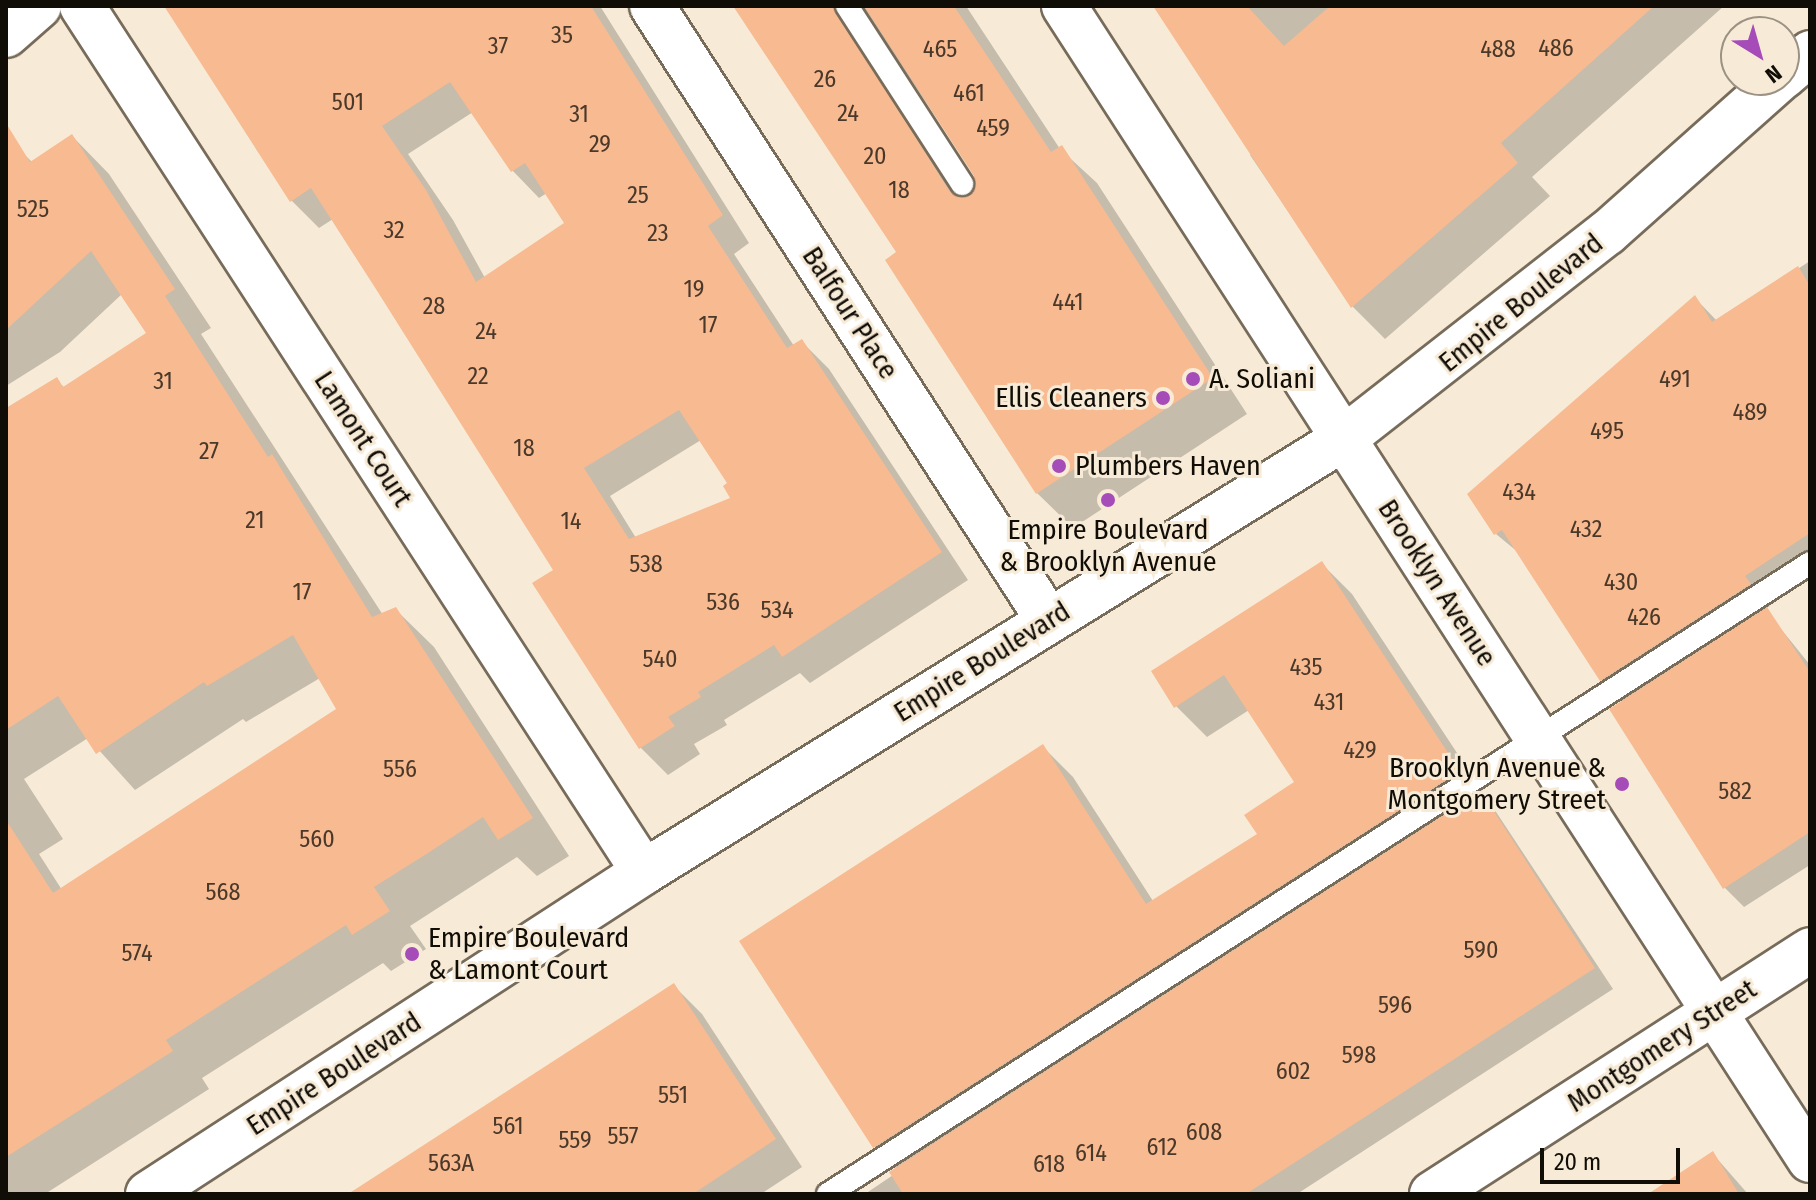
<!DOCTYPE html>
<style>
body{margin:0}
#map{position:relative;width:1816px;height:1200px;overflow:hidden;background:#f7ebd7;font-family:"Fira Sans Condensed",sans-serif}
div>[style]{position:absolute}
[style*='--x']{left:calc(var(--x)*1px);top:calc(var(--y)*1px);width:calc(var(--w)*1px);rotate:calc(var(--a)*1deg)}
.shadow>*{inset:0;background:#0003}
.building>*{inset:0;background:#f8ba91}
.roads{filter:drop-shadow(2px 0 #776b5a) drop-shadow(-2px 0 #776b5a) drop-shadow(0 2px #776b5a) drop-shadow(0 -2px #776b5a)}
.service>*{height:22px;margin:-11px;padding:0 11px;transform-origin:11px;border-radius:11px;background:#fff}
.minor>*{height:44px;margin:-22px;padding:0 22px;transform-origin:22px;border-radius:22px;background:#fff}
.secondary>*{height:44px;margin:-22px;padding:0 22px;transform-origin:22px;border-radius:22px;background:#fff}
.dots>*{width:22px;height:22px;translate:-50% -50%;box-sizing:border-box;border:4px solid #f7ebd7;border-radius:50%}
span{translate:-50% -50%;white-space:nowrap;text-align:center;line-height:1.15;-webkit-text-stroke:6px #f7ebd7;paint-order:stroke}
.number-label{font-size:24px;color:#4a3829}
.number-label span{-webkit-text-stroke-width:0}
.street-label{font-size:28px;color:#100c06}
.poi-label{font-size:28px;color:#100c06}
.left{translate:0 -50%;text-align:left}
.right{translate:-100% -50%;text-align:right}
.frame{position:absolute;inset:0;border:8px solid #100c06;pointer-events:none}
.north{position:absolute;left:1720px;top:16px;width:80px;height:80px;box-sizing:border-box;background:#f7ebd7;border:2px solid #9b9283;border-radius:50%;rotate:143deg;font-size:22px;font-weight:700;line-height:32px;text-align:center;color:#100c06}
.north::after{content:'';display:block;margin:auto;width:28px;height:36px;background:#a64cb8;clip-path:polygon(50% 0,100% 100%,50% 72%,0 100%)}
.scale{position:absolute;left:1540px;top:1148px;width:140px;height:36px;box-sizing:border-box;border:4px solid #100c06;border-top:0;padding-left:10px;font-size:24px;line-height:28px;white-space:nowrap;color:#100c06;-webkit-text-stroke:6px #f7ebd7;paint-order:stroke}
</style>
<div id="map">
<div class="shadow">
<i style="clip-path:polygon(evenodd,188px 6px,600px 6px,749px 243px,734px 254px,794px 346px,801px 341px,829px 369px,968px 580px,810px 683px,800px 673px,724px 720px,727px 725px,694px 744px,700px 754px,668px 775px,641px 748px,556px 570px,333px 219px,319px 228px,291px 200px,188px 6px,473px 112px,512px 170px,539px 198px,547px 193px,567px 224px,485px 278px,453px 220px,408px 154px,473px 112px,188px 6px,701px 440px,730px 484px,733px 499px,636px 538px,610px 496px,701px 440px)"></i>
<i style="clip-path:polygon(evenodd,737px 6px,966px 6px,1060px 149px,1097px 183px,1247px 414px,1073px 528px,1037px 493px,899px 253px,737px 6px,876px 28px,976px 176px,972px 197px,966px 197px,870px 51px,869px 36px,876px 28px)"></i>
<i style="clip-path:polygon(1155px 6px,1724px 6px,1532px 177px,1550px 196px,1385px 339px,1353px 307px,1250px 155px,1256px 151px)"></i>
<i style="clip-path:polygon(evenodd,72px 136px,109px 174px,211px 328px,201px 334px,383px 615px,396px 610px,434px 647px,569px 856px,537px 876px,517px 857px,410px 926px,426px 949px,391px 971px,383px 963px,202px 1078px,209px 1089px,45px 1194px,6px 1194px,6px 411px,56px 380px,65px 388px,149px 334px,122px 294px,60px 352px,6px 386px,6px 167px,22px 152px,33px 163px,72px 136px,320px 678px,339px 710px,62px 890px,39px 854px,63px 839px,24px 779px,88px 738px,135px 790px,243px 719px,246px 722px,320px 678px)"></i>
<i style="clip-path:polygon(1810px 261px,1810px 567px,1765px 597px,1770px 606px,1765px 609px,1810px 665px,1810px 865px,1744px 907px,1725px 888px,1623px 702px,1601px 680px,1519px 553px,1496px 534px,1695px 298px,1717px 321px)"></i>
<i style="clip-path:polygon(1321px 563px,1352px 594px,1613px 989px,1297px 1194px,865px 1194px,899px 1171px,875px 1147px,741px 942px,1042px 746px,1073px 777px,1153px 901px,1260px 834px,1297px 783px,1249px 710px,1207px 737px,1176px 706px)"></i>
<i style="clip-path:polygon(674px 986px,702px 1014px,802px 1167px,761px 1194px,372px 1194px)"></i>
<i style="clip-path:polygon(1713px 1154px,1748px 1194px,1650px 1194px)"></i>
</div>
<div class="building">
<i style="clip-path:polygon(evenodd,164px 6px,591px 6px,723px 215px,708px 226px,787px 348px,802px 339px,942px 552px,782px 657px,774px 645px,698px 692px,701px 697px,668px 717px,675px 726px,639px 749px,532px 583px,553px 570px,374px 286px,311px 188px,290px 202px,164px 6px,450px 82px,511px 172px,525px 163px,564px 223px,476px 282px,426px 190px,382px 126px,450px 82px,164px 6px,679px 410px,727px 483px,723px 486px,730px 498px,629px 539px,584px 468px,679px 410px)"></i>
<i style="clip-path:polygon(733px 6px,833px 6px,950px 192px,962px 198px,974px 191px,974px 176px,864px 6px,954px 6px,1051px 152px,1062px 145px,1213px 378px,1036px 494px,885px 260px,896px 252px)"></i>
<i style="clip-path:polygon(1153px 6px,1247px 6px,1284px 46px,1330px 6px,1654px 6px,1501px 143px,1518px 163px,1351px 308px)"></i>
<i style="clip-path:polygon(6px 123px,30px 162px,72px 134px,175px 289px,165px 296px,268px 457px,272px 454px,372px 617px,396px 607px,533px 818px,498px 840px,483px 817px,428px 853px,374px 887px,390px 911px,352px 935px,346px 925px,166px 1040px,173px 1051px,6px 1157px,6px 820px,53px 893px,336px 709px,293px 635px,207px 686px,204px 682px,96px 754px,58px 696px,6px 730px,6px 408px,57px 377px,63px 387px,146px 333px,91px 251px,6px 330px)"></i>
<i style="clip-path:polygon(1798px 266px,1810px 286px,1810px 533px,1745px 576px,1751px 584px,1600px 681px,1502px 530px,1494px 535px,1467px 494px,1695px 295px,1712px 322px)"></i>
<i style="clip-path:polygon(1322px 561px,1460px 771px,873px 1148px,739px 941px,1043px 744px,1146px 904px,1257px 834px,1244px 815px,1294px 782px,1224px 675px,1174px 708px,1151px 671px)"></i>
<i style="clip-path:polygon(1767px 607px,1810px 672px,1810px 832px,1723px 889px,1609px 709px)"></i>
<i style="clip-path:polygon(1481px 791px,1595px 968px,1246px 1194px,903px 1194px,889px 1172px)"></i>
<i style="clip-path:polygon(674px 983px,776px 1139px,693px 1194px,348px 1194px)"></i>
<i style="clip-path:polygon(1713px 1151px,1739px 1194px,1648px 1194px)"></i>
</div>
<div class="roads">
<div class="service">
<i style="--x:847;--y:6;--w:212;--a:57.1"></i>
<i style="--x:828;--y:1194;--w:1167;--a:-32.72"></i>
</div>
<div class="minor">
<i style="--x:82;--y:6;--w:1032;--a:57.02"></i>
<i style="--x:652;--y:6;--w:732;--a:57.16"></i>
<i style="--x:1064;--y:6;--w:1374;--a:57.12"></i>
<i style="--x:6;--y:35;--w:44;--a:-41.3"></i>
<i style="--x:1432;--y:1194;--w:450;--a:-32.8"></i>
</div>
<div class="secondary">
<i style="--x:1784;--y:76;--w:35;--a:-41"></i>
<i style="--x:148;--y:1194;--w:591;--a:-32.99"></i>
<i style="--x:644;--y:872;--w:822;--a:-31.78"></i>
<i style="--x:1343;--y:439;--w:335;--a:-38"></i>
<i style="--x:1607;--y:233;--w:230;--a:-41.7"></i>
</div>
</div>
<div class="dots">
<i style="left:1193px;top:379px;background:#a64cb8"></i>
<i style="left:1163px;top:398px;background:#a64cb8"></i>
<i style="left:1059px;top:466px;background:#a64cb8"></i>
<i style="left:1108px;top:500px;background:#a64cb8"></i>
<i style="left:1622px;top:784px;background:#a64cb8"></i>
<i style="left:412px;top:954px;background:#a64cb8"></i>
</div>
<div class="number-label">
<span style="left:562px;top:36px">35</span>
<span style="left:498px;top:47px">37</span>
<span style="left:1556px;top:49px">486</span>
<span style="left:940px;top:50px">465</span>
<span style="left:1498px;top:50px">488</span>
<span style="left:825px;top:80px">26</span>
<span style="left:969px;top:94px">461</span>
<span style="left:348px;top:103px">501</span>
<span style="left:848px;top:114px">24</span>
<span style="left:579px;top:115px">31</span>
<span style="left:993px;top:129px">459</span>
<span style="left:600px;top:145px">29</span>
<span style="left:875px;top:157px">20</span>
<span style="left:899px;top:191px">18</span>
<span style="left:638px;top:196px">25</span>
<span style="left:33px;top:210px">525</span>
<span style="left:394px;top:231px">32</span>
<span style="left:658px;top:234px">23</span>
<span style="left:694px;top:290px">19</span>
<span style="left:1068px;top:303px">441</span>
<span style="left:434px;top:307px">28</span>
<span style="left:708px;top:326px">17</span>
<span style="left:486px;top:332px">24</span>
<span style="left:478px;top:377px">22</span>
<span style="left:1675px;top:380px">491</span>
<span style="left:163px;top:382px">31</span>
<span style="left:1750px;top:413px">489</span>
<span style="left:1607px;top:432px">495</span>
<span style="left:524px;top:449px">18</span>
<span style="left:209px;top:452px">27</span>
<span style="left:1519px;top:493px">434</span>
<span style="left:255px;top:521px">21</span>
<span style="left:571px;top:522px">14</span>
<span style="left:1586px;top:530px">432</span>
<span style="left:646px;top:565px">538</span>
<span style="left:1621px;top:583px">430</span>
<span style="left:302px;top:593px">17</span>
<span style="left:723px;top:603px">536</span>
<span style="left:777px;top:611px">534</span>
<span style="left:1644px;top:618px">426</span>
<span style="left:660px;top:660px">540</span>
<span style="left:1306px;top:668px">435</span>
<span style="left:1329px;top:703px">431</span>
<span style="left:1360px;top:751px">429</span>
<span style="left:400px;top:770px">556</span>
<span style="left:1735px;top:792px">582</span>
<span style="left:317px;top:840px">560</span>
<span style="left:223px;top:893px">568</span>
<span style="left:1481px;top:951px">590</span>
<span style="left:137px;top:954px">574</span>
<span style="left:1395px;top:1006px">596</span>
<span style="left:1359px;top:1056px">598</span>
<span style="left:1293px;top:1072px">602</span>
<span style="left:673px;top:1096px">551</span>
<span style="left:508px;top:1127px">561</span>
<span style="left:1204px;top:1133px">608</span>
<span style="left:623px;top:1137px">557</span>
<span style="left:575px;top:1141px">559</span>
<span style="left:1162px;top:1148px">612</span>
<span style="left:1091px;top:1154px">614</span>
<span style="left:451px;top:1164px">563A</span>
<span style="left:1049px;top:1165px">618</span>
</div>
<div class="street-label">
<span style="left:1521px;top:303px;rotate:-39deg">Empire Boulevard</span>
<span style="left:850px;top:313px;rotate:57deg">Balfour Place</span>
<span style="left:363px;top:439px;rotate:57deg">Lamont Court</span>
<span style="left:1437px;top:583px;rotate:57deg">Brooklyn Avenue</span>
<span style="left:982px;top:662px;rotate:-32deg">Empire Boulevard</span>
<span style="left:1662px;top:1046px;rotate:-33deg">Montgomery Street</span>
<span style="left:334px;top:1074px;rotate:-33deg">Empire Boulevard</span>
</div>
<div class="poi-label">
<span class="left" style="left:1209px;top:379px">A. Soliani</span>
<span class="right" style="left:1147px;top:398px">Ellis Cleaners</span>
<span class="left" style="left:1075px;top:466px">Plumbers Haven</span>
<span style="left:1108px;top:546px">Empire Boulevard<br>&amp; Brooklyn Avenue</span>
<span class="right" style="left:1606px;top:784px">Brooklyn Avenue &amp;<br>Montgomery Street</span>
<span class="left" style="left:428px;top:954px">Empire Boulevard<br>&amp; Lamont Court</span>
</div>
<div class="frame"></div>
<div class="north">N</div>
<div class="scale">20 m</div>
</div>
